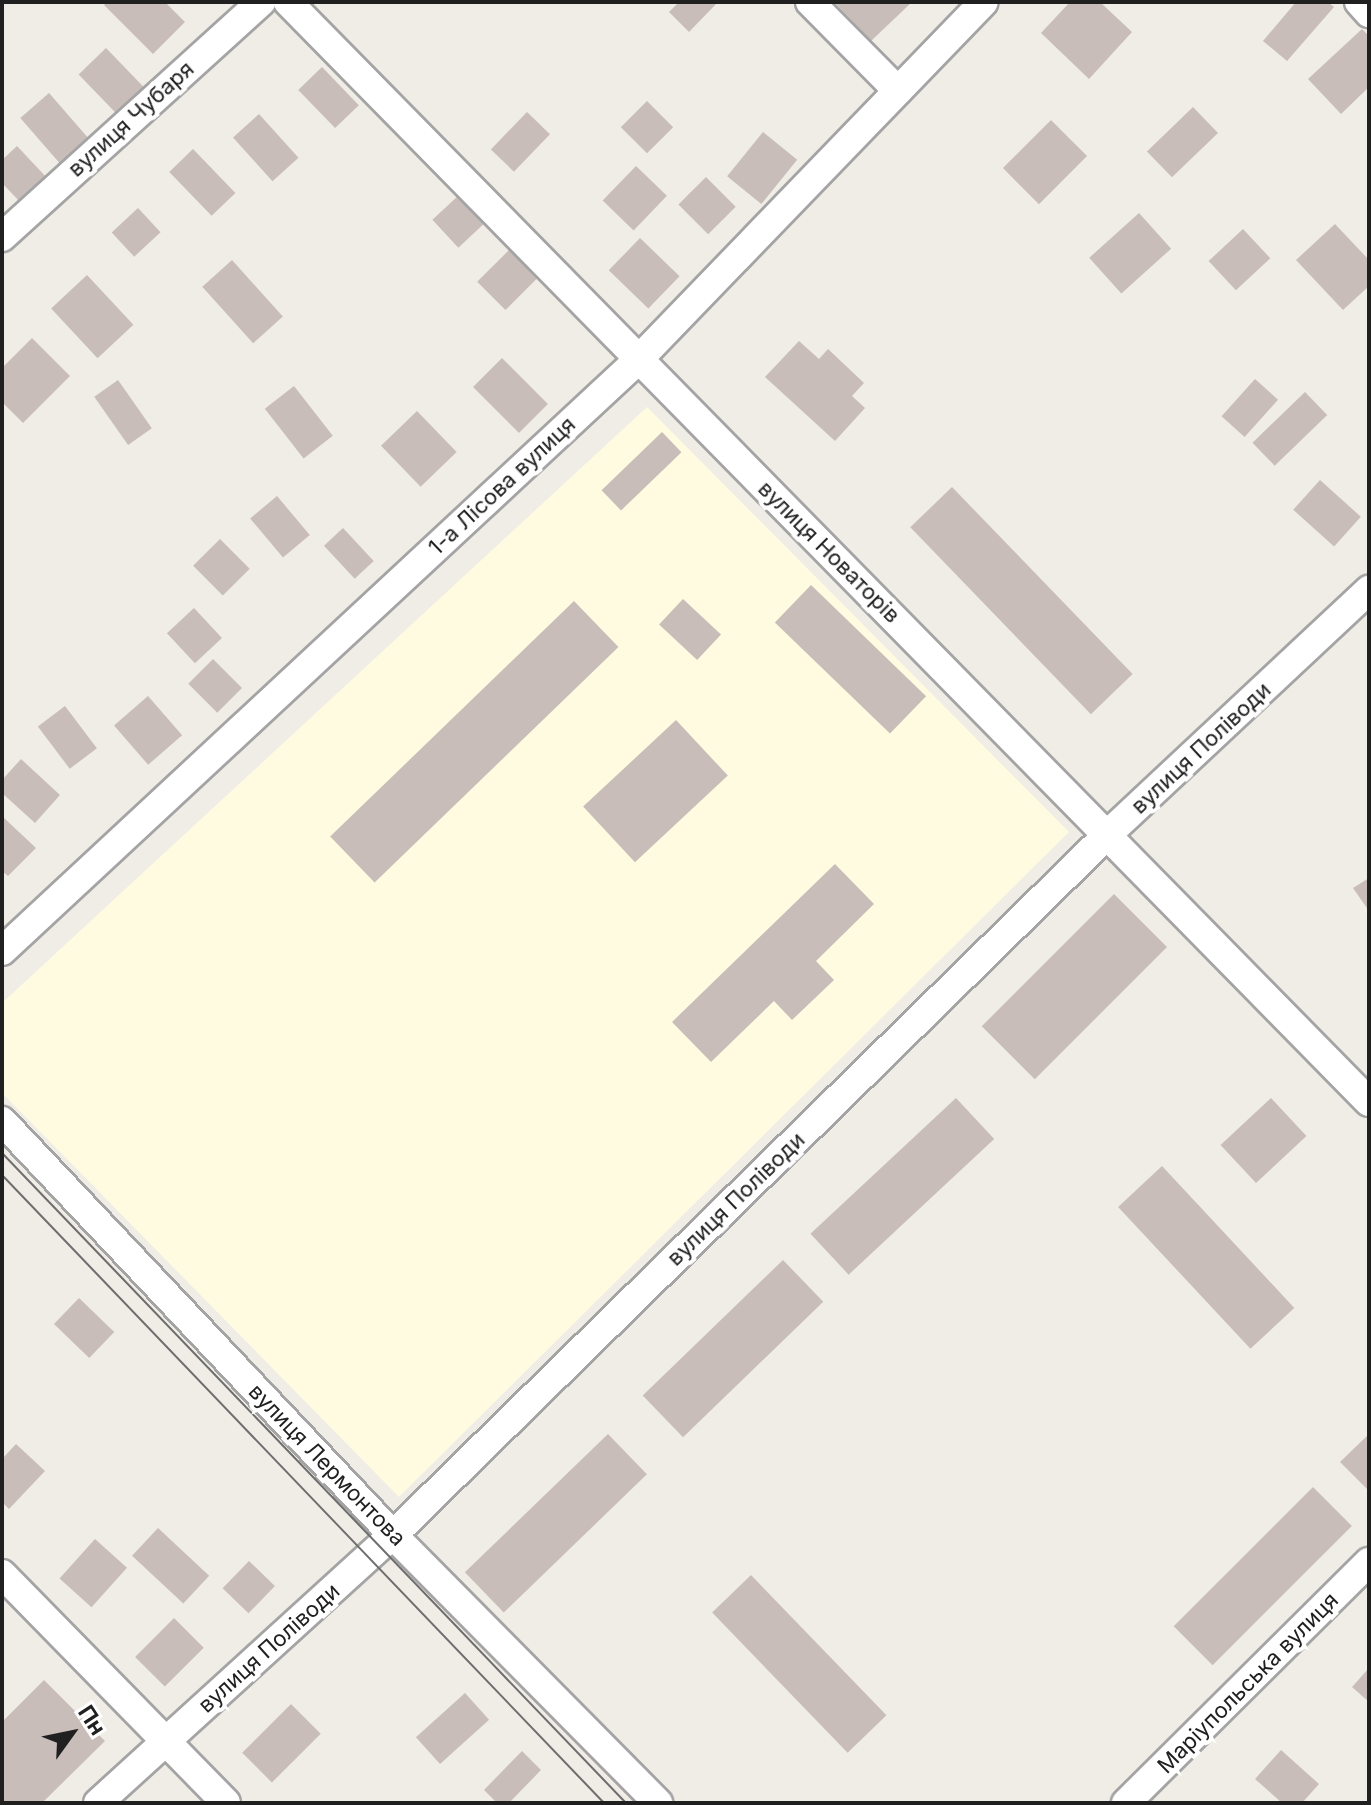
<!DOCTYPE html>
<meta charset="utf-8">
<style>
body{margin:0}
#map{position:relative;width:1371px;height:1805px;overflow:hidden;background:#f0ece6;font-family:Inter,sans-serif}
div>[style]{position:absolute}
[style*='--x']{left:calc(var(--x)*1px);top:calc(var(--y)*1px);width:calc(var(--w)*1px);rotate:calc(var(--a)*1deg)}
.education>*{inset:0;background:#fffbe0}
.building>*{inset:0;background:#c8bdb9;transform-origin:0 0}
.roads{filter:drop-shadow(2px 0 #a4a4a4) drop-shadow(-2px 0 #a4a4a4) drop-shadow(0 2px #a4a4a4) drop-shadow(0 -2px #a4a4a4)}
.minor>*{height:28px;margin:-14px;padding:0 14px;transform-origin:14px;border-radius:14px;background:#fff}
.tram>*{height:2px;margin:-1px;padding:0 1px;transform-origin:1px;border-radius:1px;background:#6e6e6e}
span{translate:-50% -50%;white-space:nowrap;text-align:center;line-height:1.15;-webkit-text-stroke:8px #fff;paint-order:stroke}
.street-label{font-size:22px;color:#202020}
.frame{position:absolute;inset:0;border:4px solid #202020;pointer-events:none}
.north{position:absolute;left:32px;top:1693px;width:80px;height:80px;-webkit-text-stroke:6px #fff;paint-order:stroke;rotate:57deg;font-size:22px;font-weight:700;line-height:32px;text-align:center;color:#202020}
.north::after{content:'';display:block;margin:auto;width:28px;height:36px;background:#202020;clip-path:polygon(50% 0,100% 100%,50% 72%,0 100%)}
</style>
<div id="map">
<div class="education">
<i style="clip-path:polygon(647px 407px,1069px 832px,399px 1497px,2px 1093px,2px 1003px)"></i>
</div>
<div class="building">
<i style="clip-path:polygon(107px 2px,165px 2px,185px 22px,153px 54px,104px 5px)"></i>
<i style="clip-path:polygon(679px 2px,718px 2px,689px 32px,669px 12px)"></i>
<i style="clip-path:polygon(834px 2px,912px 2px,871px 41px)"></i>
<i style="clip-path:polygon(1070px 2px,1100px 2px,1132px 32px,1089px 79px,1041px 33px)"></i>
<i style="clip-path:polygon(1296px 2px,1328px 2px,1334px 7px,1287px 61px,1263px 41px)"></i>
<i style="clip-path:polygon(1362px 29px,1369px 36px,1369px 87px,1341px 114px,1308px 79px)"></i>
<i style="left:106px;top:48px;width:57px;height:38px;rotate:46deg"></i>
<i style="left:322px;top:67px;width:53px;height:33px;rotate:46deg"></i>
<i style="left:49px;top:93px;width:60px;height:38px;rotate:49deg"></i>
<i style="left:647px;top:101px;width:37px;height:37px;rotate:45deg"></i>
<i style="left:1193px;top:107px;width:36px;height:64px;rotate:46deg"></i>
<i style="left:527px;top:112px;width:32px;height:52px;rotate:44deg"></i>
<i style="left:259px;top:114px;width:59px;height:35px;rotate:48deg"></i>
<i style="left:1051px;top:120px;width:51px;height:68px;rotate:45deg"></i>
<i style="left:763px;top:132px;width:44px;height:57px;rotate:39deg"></i>
<i style="clip-path:polygon(17px 146px,48px 179px,21px 203px,2px 183px,2px 160px)"></i>
<i style="left:193px;top:149px;width:61px;height:33px;rotate:46deg"></i>
<i style="left:636px;top:166px;width:43px;height:48px;rotate:44deg"></i>
<i style="left:706px;top:177px;width:42px;height:39px;rotate:45deg"></i>
<i style="left:458px;top:196px;width:38px;height:35px;rotate:47deg"></i>
<i style="left:138px;top:208px;width:33px;height:36px;rotate:47deg"></i>
<i style="left:1139px;top:213px;width:48px;height:67px;rotate:48deg"></i>
<i style="clip-path:polygon(1335px 224px,1369px 260px,1369px 286px,1343px 310px,1296px 260px)"></i>
<i style="left:1243px;top:229px;width:40px;height:47px;rotate:47deg"></i>
<i style="left:640px;top:238px;width:55px;height:45px;rotate:44deg"></i>
<i style="left:509px;top:250px;width:40px;height:45px;rotate:45deg"></i>
<i style="left:232px;top:260px;width:76px;height:40px;rotate:48deg"></i>
<i style="left:87px;top:275px;width:68px;height:49px;rotate:47deg"></i>
<i style="clip-path:polygon(32px 338px,70px 376px,23px 423px,2px 402px,2px 368px)"></i>
<i style="clip-path:polygon(799px 341px,819px 359px,828px 349px,864px 383px,852px 396px,865px 408px,835px 441px,765px 377px)"></i>
<i style="left:502px;top:358px;width:65px;height:41px;rotate:45deg"></i>
<i style="left:1255px;top:379px;width:31px;height:50px;rotate:42deg"></i>
<i style="left:118px;top:380px;width:59px;height:29px;rotate:55deg"></i>
<i style="left:294px;top:386px;width:63px;height:37px;rotate:52deg"></i>
<i style="left:1305px;top:392px;width:32px;height:73px;rotate:46deg"></i>
<i style="left:417px;top:411px;width:57px;height:50px;rotate:46deg"></i>
<i style="left:662px;top:432px;width:28px;height:84px;rotate:46deg"></i>
<i style="left:1320px;top:480px;width:55px;height:40px;rotate:42deg"></i>
<i style="left:952px;top:487px;width:260px;height:58px;rotate:46deg"></i>
<i style="left:277px;top:496px;width:51px;height:35px;rotate:50deg"></i>
<i style="left:343px;top:528px;width:45px;height:26px;rotate:47deg"></i>
<i style="left:220px;top:539px;width:42px;height:38px;rotate:45deg"></i>
<i style="left:811px;top:585px;width:160px;height:52px;rotate:44deg"></i>
<i style="left:683px;top:599px;width:52px;height:35px;rotate:43deg"></i>
<i style="left:574px;top:601px;width:64px;height:339px;rotate:46deg"></i>
<i style="left:194px;top:608px;width:41px;height:37px;rotate:47deg"></i>
<i style="left:213px;top:659px;width:41px;height:35px;rotate:45deg"></i>
<i style="left:148px;top:696px;width:52px;height:45px;rotate:49deg"></i>
<i style="left:65px;top:706px;width:53px;height:34px;rotate:53deg"></i>
<i style="left:676px;top:720px;width:76px;height:127px;rotate:47deg"></i>
<i style="clip-path:polygon(21px 759px,60px 795px,35px 823px,2px 793px,2px 780px)"></i>
<i style="clip-path:polygon(3px 817px,36px 848px,8px 876px,2px 871px)"></i>
<i style="clip-path:polygon(835px 864px,874px 904px,816px 961px,834px 980px,792px 1020px,774px 1001px,711px 1062px,672px 1022px)"></i>
<i style="clip-path:polygon(1369px 878px,1369px 911px,1353px 888px)"></i>
<i style="left:1114px;top:894px;width:75px;height:187px;rotate:45deg"></i>
<i style="left:956px;top:1098px;width:56px;height:199px;rotate:47deg"></i>
<i style="left:1271px;top:1098px;width:52px;height:69px;rotate:47deg"></i>
<i style="left:1162px;top:1166px;width:194px;height:60px;rotate:47deg"></i>
<i style="left:783px;top:1260px;width:58px;height:195px;rotate:46deg"></i>
<i style="left:79px;top:1298px;width:49px;height:36px;rotate:44deg"></i>
<i style="left:608px;top:1434px;width:56px;height:199px;rotate:46deg"></i>
<i style="clip-path:polygon(1369px 1434px,1369px 1491px,1340px 1462px)"></i>
<i style="clip-path:polygon(16px 1444px,45px 1471px,9px 1509px,2px 1502px,2px 1459px)"></i>
<i style="left:1313px;top:1487px;width:55px;height:197px;rotate:45deg"></i>
<i style="left:158px;top:1528px;width:70px;height:38px;rotate:43deg"></i>
<i style="left:95px;top:1539px;width:43px;height:53px;rotate:42deg"></i>
<i style="left:249px;top:1561px;width:36px;height:38px;rotate:44deg"></i>
<i style="left:751px;top:1575px;width:195px;height:54px;rotate:46deg"></i>
<i style="left:174px;top:1618px;width:42px;height:55px;rotate:45deg"></i>
<i style="clip-path:polygon(1369px 1668px,1369px 1702px,1352px 1687px)"></i>
<i style="clip-path:polygon(44px 1680px,105px 1741px,42px 1803px,2px 1803px,2px 1722px)"></i>
<i style="left:465px;top:1693px;width:36px;height:66px;rotate:48deg"></i>
<i style="left:291px;top:1704px;width:42px;height:69px;rotate:45deg"></i>
<i style="clip-path:polygon(1281px 1750px,1319px 1784px,1302px 1803px,1282px 1803px,1255px 1779px)"></i>
<i style="clip-path:polygon(522px 1751px,541px 1770px,509px 1803px,497px 1803px,484px 1790px)"></i>
</div>
<div class="roads">
<div class="minor">
<i style="--x:288;--y:2;--w:1542;--a:45.5"></i>
<i style="--x:810;--y:2;--w:125;--a:45.3"></i>
<i style="--x:1359;--y:2;--w:15;--a:48"></i>
<i style="--x:2;--y:237;--w:350;--a:-42.2"></i>
<i style="--x:2;--y:951;--w:870;--a:-42.9"></i>
<i style="--x:639;--y:359;--w:496;--a:-46"></i>
<i style="--x:2;--y:1121;--w:569;--a:46.64"></i>
<i style="--x:393;--y:1535;--w:377;--a:45.3"></i>
<i style="--x:2;--y:1574;--w:320;--a:45.6"></i>
<i style="--x:98;--y:1803;--w:399;--a:-42.3"></i>
<i style="--x:393;--y:1535;--w:1000;--a:-44.43"></i>
<i style="--x:1107;--y:835;--w:359;--a:-43.1"></i>
<i style="--x:1126;--y:1803;--w:342;--a:-44.8"></i>
</div>
</div>
<div class="tram">
<i style="--x:2;--y:1153;--w:901;--a:46.17"></i>
<i style="--x:2;--y:1175;--w:870;--a:46.21"></i>
</div>
<div class="street-label">
<span style="left:131px;top:119px;rotate:-42deg">вулиця Чубаря</span>
<span style="left:502px;top:486px;rotate:-43deg">1-а Лісова вулиця</span>
<span style="left:829px;top:552px;rotate:45deg">вулиця Новаторів</span>
<span style="left:1201px;top:748px;rotate:-43deg">вулиця Поліводи</span>
<span style="left:736px;top:1199px;rotate:-44deg">вулиця Поліводи</span>
<span style="left:327px;top:1465px;rotate:46deg">вулиця Лермонтова</span>
<span style="left:269px;top:1648px;rotate:-42deg">вулиця Поліводи</span>
<span style="left:1248px;top:1683px;rotate:-45deg">Маріупольська вулиця</span>
</div>
<div class="frame"></div>
<div class="north">Пн</div>
</div>
